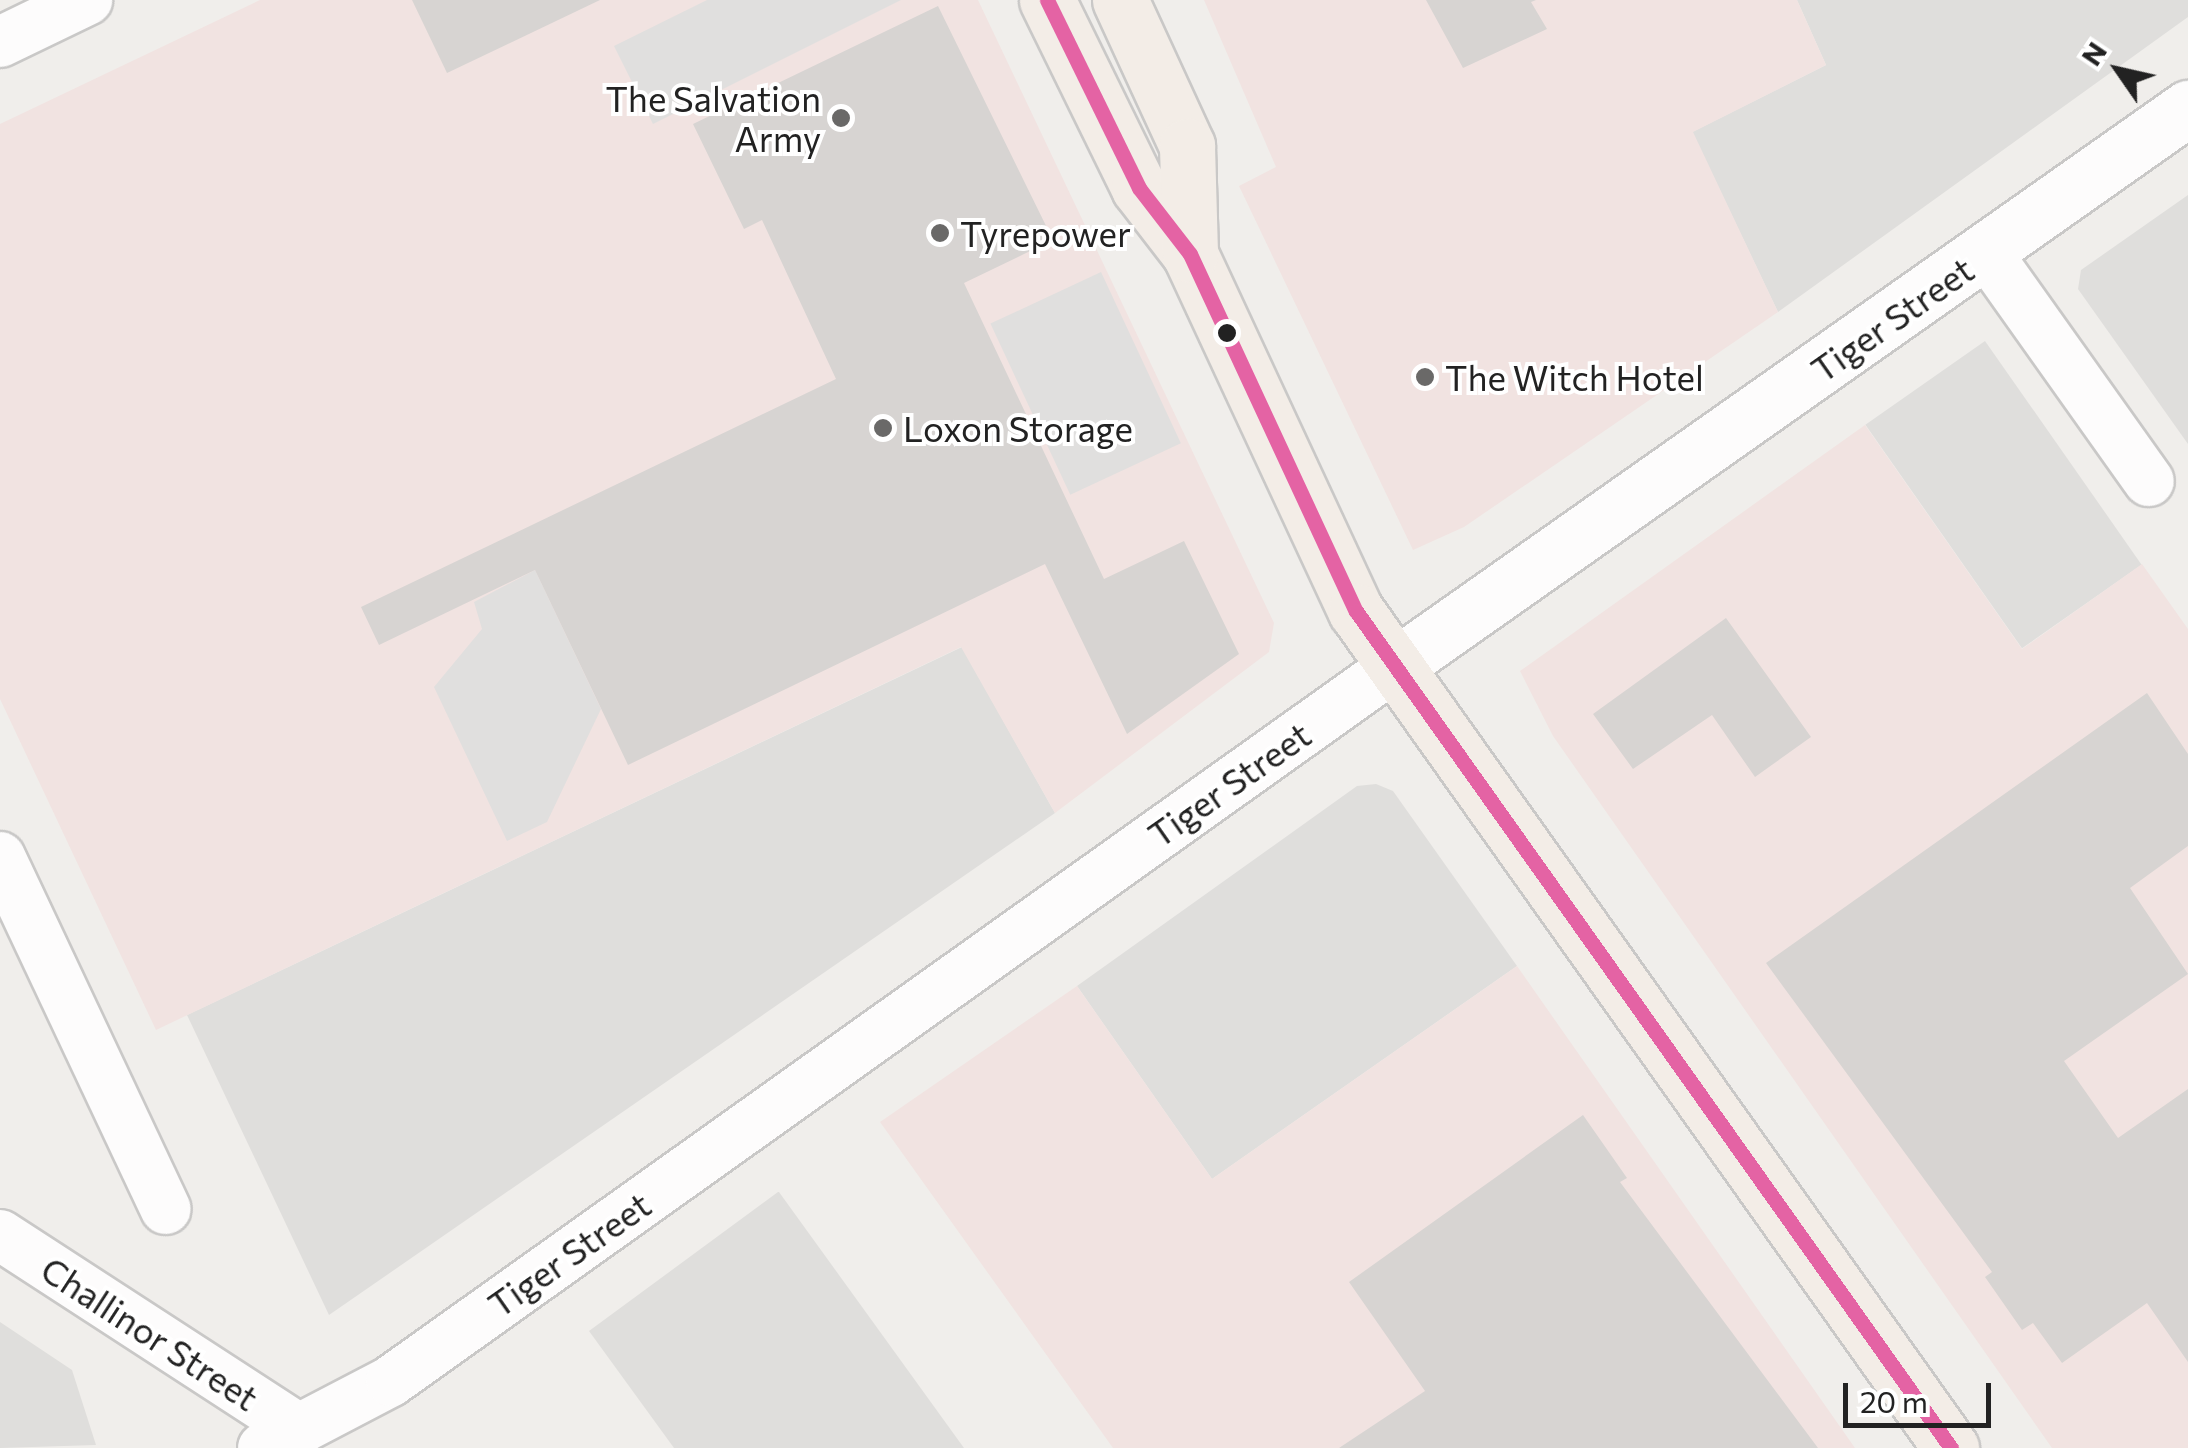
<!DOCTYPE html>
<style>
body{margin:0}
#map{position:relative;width:2188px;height:1448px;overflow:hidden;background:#f0eeeb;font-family:Commissioner,sans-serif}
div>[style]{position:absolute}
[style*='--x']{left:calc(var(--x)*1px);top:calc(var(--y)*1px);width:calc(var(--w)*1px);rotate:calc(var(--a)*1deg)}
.residential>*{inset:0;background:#dfdedc;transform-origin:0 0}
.commercial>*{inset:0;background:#f1e3e1}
.parking>*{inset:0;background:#e0dfde;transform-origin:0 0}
.building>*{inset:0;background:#d7d4d2}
.roads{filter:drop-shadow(2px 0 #c9c8c7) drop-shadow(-2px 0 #c9c8c7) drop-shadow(0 2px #c9c8c7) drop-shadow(0 -2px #c9c8c7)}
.minor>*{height:50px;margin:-25px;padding:0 25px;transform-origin:25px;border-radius:25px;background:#fdfcfc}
.tertiary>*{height:55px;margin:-27.5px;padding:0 27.5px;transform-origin:27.5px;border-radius:27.5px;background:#fdfcfc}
.primary>*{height:55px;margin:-27.5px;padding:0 27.5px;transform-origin:27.5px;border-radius:27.5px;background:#f3ede7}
.bus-1>*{height:15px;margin:-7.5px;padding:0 7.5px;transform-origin:7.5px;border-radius:7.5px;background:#e463a4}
.dots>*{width:28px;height:28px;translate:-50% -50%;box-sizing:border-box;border:5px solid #fff;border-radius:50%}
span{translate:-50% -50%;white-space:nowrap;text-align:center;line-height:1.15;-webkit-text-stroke:8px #fff;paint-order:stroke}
.poi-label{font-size:35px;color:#222}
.right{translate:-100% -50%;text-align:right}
.left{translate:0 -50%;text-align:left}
.street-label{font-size:35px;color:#222}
.north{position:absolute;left:2068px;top:20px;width:100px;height:100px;-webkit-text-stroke:8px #fff;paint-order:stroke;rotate:304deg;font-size:28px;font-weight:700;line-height:40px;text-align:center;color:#222}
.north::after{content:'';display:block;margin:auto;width:35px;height:45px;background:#222;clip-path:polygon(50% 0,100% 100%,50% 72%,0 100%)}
.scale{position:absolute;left:1843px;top:1383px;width:148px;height:45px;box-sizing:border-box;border:5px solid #222;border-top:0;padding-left:12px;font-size:30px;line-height:35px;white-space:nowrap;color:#222;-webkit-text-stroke:8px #fff;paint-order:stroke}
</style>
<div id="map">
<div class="residential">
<i style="clip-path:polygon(1797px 0,2188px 0,2188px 17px,1778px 312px,1692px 132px,1826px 65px)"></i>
<i style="clip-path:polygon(2188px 195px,2188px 444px,2078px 289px,2081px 270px)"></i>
<i style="left:1985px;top:341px;width:273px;height:146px;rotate:55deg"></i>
<i style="clip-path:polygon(962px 647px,1055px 813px,329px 1315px,187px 1015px)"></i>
<i style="clip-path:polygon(1376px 784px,1393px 791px,1517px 966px,1212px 1179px,1077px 986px,1357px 786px)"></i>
<i style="clip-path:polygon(778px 1192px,779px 1192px,964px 1448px,674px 1448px,589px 1331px)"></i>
<i style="clip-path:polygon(0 1322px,72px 1370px,96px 1445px,0 1448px)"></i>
</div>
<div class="commercial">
<i style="clip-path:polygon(260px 0,978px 0,1274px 623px,1269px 652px,1055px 813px,961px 647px,156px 1030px,0 699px,0 124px)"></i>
<i style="clip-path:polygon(1204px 0,1797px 0,1826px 65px,1693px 132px,1778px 312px,1464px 527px,1413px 550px,1239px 186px,1276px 167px)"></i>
<i style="clip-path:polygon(1865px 425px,2022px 649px,2142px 564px,2188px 629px,2188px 1448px,2052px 1448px,1553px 736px,1520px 671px)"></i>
<i style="clip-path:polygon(1517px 966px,1855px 1448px,1113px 1448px,880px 1122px,1077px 986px,1212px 1179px)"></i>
</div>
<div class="parking">
<i style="clip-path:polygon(707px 0,901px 0,653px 124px,614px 46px)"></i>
<i style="left:1101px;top:272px;width:189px;height:122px;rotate:65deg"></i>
<i style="clip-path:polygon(535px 570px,601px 709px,547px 822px,507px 841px,434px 687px,482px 629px,474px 602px)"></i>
</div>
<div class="building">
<i style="clip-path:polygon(412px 0,600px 0,447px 73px)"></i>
<i style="clip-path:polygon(1426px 0,1536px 0,1531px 2px,1547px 29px,1463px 68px)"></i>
<i style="clip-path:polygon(938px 6px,1053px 240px,964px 283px,1104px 579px,1184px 541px,1239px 654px,1127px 734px,1045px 564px,628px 765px,535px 570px,379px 645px,361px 607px,836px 379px,762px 220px,744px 229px,693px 124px)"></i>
<i style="clip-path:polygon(1726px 618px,1811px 737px,1755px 777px,1712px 715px,1633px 769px,1593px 714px)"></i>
<i style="clip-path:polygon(2147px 693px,2188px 754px,2188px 846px,2130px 888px,2188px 974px,2064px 1061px,2118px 1138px,2188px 1089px,2188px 1362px,2147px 1303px,2062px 1363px,2033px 1323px,2022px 1330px,1985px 1277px,1992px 1272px,1766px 963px)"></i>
<i style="clip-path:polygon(1583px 1115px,1627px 1178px,1620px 1182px,1818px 1448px,1339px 1448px,1425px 1391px,1349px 1282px)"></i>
</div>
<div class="roads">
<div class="minor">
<i style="--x:0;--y:42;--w:97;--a:-25.8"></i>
<i style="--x:1986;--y:252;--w:281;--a:54.6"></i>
<i style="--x:0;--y:857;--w:389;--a:64.8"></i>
<i style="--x:0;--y:1235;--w:358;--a:33"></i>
<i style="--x:263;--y:1448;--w:144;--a:-27.6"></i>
<i style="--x:391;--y:1381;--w:1233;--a:-35.46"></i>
</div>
<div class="tertiary">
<i style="--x:1395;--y:666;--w:970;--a:-35.13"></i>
</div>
<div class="primary">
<i style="--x:1047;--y:0;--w:209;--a:63.9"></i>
<i style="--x:1139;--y:188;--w:83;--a:52.3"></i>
<i style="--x:1190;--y:254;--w:394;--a:65.1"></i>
<i style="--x:1356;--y:611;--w:1027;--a:54.59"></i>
<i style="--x:1120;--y:0;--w:161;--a:65.3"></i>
<i style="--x:1187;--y:146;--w:108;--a:88.4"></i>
</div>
</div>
<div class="bus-1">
<i style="--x:1047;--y:0;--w:209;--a:63.9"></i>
<i style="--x:1139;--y:188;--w:83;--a:52.3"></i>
<i style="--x:1190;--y:254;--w:394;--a:65.1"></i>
<i style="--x:1356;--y:611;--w:1027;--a:54.59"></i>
</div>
<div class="dots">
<i style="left:841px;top:118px;background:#6a6968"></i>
<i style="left:940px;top:233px;background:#6a6968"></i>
<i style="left:1227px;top:333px;background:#222"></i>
<i style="left:1425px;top:377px;background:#6a6968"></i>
<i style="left:883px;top:428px;background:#6a6968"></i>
</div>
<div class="poi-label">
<span class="right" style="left:821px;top:118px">The Salvation<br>Army</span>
<span class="left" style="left:960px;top:233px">Tyrepower</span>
<span class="left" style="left:1445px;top:377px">The Witch Hotel</span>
<span class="left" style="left:903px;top:428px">Loxon Storage</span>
</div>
<div class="street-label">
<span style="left:1892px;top:319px;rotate:-35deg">Tiger Street</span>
<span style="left:1229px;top:784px;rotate:-35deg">Tiger Street</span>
<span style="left:569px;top:1254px;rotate:-35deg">Tiger Street</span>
<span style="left:150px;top:1333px;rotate:33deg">Challinor Street</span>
</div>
<div class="north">N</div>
<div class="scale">20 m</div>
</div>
